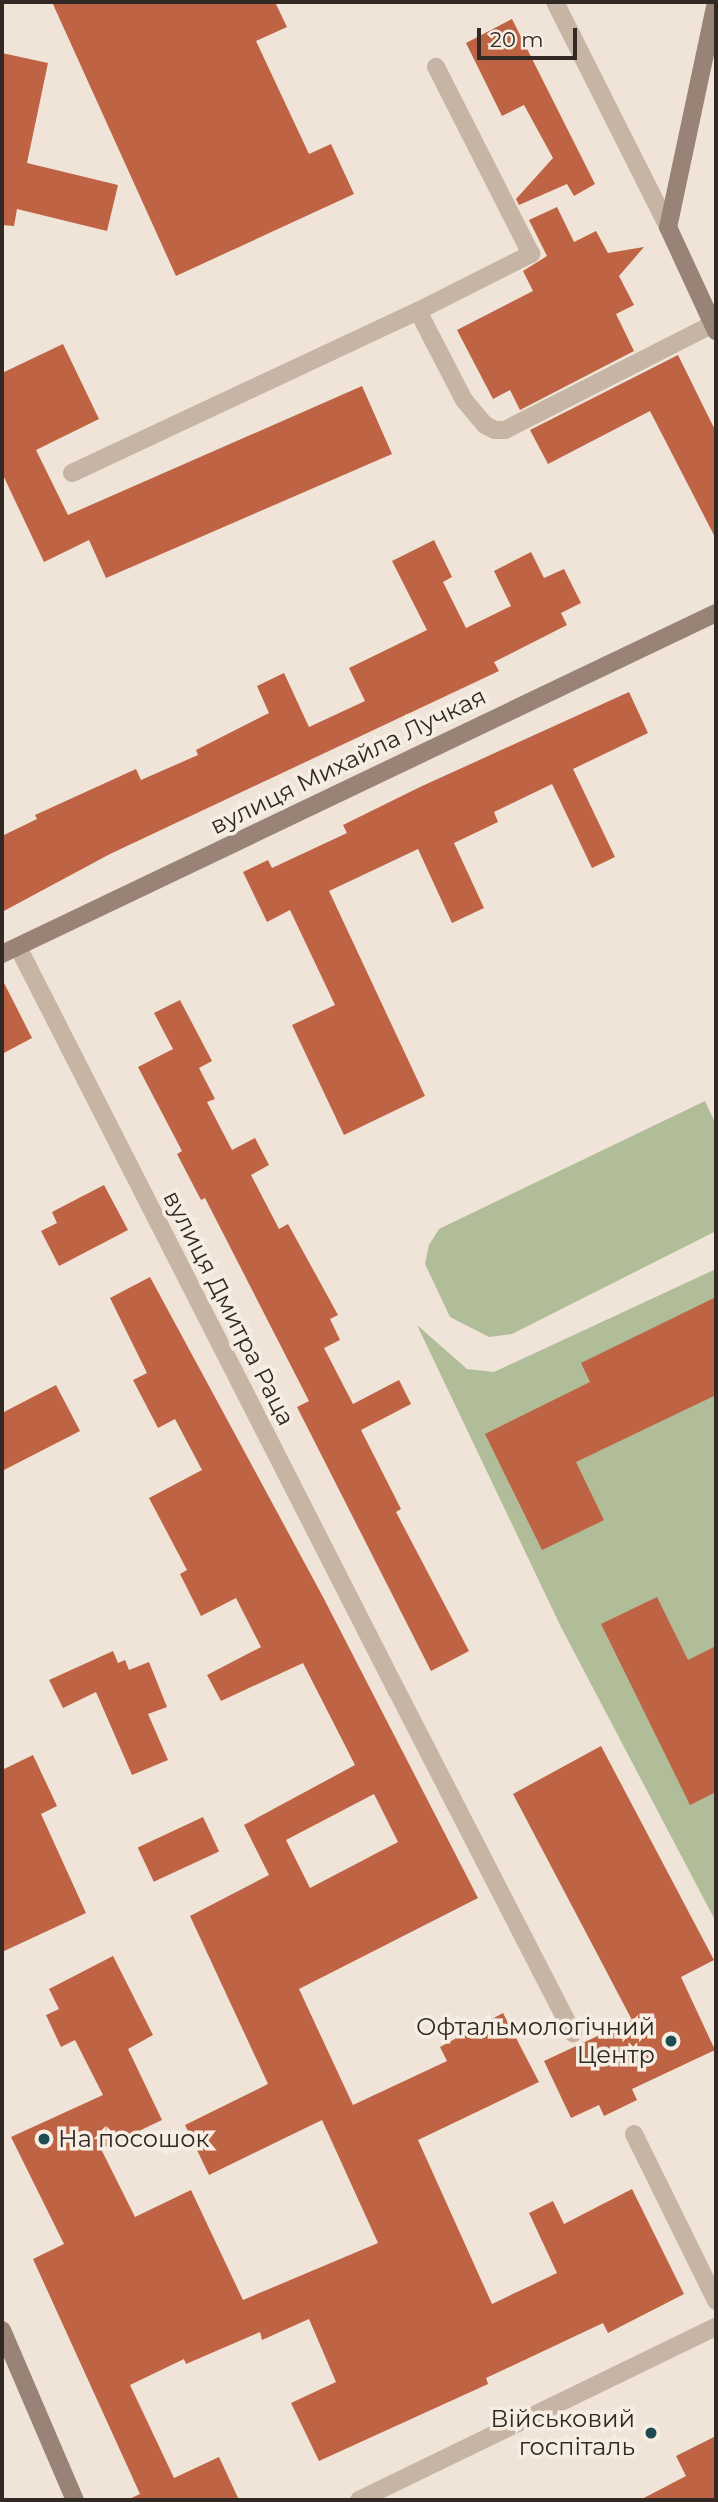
<!DOCTYPE html>
<meta charset="utf-8">
<style>
body{margin:0}
#map{position:relative;width:718px;height:2502px;overflow:hidden;background:#efe4d7;font-family:Montserrat,sans-serif}
div>[style]{position:absolute}
[style*='--x']{left:calc(var(--x)*1px);top:calc(var(--y)*1px);width:calc(var(--w)*1px);rotate:calc(var(--a)*1deg)}
.green>*{inset:0;background:#b0bd98}
.building>*{inset:0;background:#bf6345;transform-origin:0 0}
.lane>*{height:18px;margin:-9px;padding:0 9px;transform-origin:9px;border-radius:9px;background:#c6b4a4}
.street>*{height:18px;margin:-9px;padding:0 9px;transform-origin:9px;border-radius:9px;background:#c6b4a4}
.secondary>*{height:18px;margin:-9px;padding:0 9px;transform-origin:9px;border-radius:9px;background:#998376}
.dots>*{width:19px;height:19px;translate:-50% -50%;box-sizing:border-box;border:4px solid #f7eee3;border-radius:50%}
span{translate:-50% -50%;white-space:nowrap;text-align:center;line-height:1.15;-webkit-text-stroke:7px #f7eee3;paint-order:stroke}
.street-label{font-size:24px;color:#322925}
.poi-label{font-size:24px;color:#322925}
.right{translate:-100% -50%;text-align:right}
.left{translate:0 -50%;text-align:left}
.frame{position:absolute;inset:0;border:4px solid #322925;pointer-events:none}
.scale{position:absolute;left:477px;top:28px;width:100px;height:32px;box-sizing:border-box;border:4px solid #322925;border-top:0;padding-left:9px;font-size:21px;line-height:24px;white-space:nowrap;color:#322925;-webkit-text-stroke:5px #f7eee3;paint-order:stroke}
</style>
<div id="map">
<div class="green">
<i style="clip-path:polygon(705px 1101px,716px 1125px,716px 1231px,512px 1334px,489px 1337px,450px 1317px,425px 1264px,429px 1245px,439px 1229px)"></i>
<i style="clip-path:polygon(716px 1269px,716px 1922px,561px 1627px,417px 1325px,467px 1369px,494px 1372px)"></i>
</div>
<div class="building">
<i style="clip-path:polygon(52px 2px,275px 2px,287px 27px,256px 41px,309px 154px,331px 144px,354px 194px,176px 276px)"></i>
<i style="clip-path:polygon(512px 19px,595px 184px,574px 196px,567px 184px,519px 205px,516px 199px,553px 158px,524px 105px,502px 116px,466px 43px)"></i>
<i style="clip-path:polygon(2px 53px,48px 63px,27px 163px,118px 185px,107px 231px,17px 209px,14px 226px,2px 225px)"></i>
<i style="clip-path:polygon(557px 207px,574px 242px,596px 231px,608px 253px,644px 247px,619px 276px,634px 305px,616px 314px,634px 351px,520px 410px,510px 390px,493px 399px,457px 330px,533px 291px,523px 271px,547px 256px,529px 220px)"></i>
<i style="clip-path:polygon(63px 344px,99px 419px,36px 450px,68px 515px,362px 386px,392px 454px,106px 578px,89px 540px,44px 562px,2px 473px,2px 373px)"></i>
<i style="clip-path:polygon(678px 355px,716px 432px,716px 539px,650px 411px,548px 464px,530px 430px)"></i>
<i style="clip-path:polygon(434px 540px,452px 577px,443px 582px,466px 628px,511px 606px,494px 571px,531px 552px,544px 578px,564px 569px,581px 603px,561px 613px,567px 625px,494px 662px,499px 671px,110px 854px,2px 912px,2px 836px,37px 819px,35px 815px,136px 769px,141px 780px,198px 755px,196px 750px,269px 713px,257px 686px,284px 673px,309px 727px,365px 701px,349px 668px,427px 630px,392px 561px)"></i>
<i style="clip-path:polygon(629px 692px,648px 733px,573px 769px,615px 857px,592px 868px,552px 784px,494px 812px,498px 822px,454px 843px,484px 908px,452px 923px,418px 849px,329px 891px,425px 1096px,344px 1135px,292px 1025px,335px 1005px,290px 910px,267px 922px,243px 872px,268px 860px,272px 868px,347px 833px,343px 825px,420px 787px)"></i>
<i style="clip-path:polygon(2px 979px,32px 1038px,2px 1054px)"></i>
<i style="clip-path:polygon(180px 1000px,212px 1061px,199px 1068px,215px 1099px,207px 1102px,232px 1150px,255px 1138px,269px 1165px,251px 1175px,279px 1229px,288px 1224px,338px 1315px,330px 1319px,340px 1340px,324px 1348px,353px 1404px,399px 1380px,411px 1404px,361px 1430px,401px 1509px,396px 1512px,469px 1651px,431px 1671px,297px 1407px,309px 1401px,205px 1198px,201px 1200px,177px 1154px,182px 1151px,138px 1067px,173px 1049px,154px 1013px)"></i>
<i style="clip-path:polygon(104px 1185px,128px 1230px,59px 1266px,41px 1231px,57px 1223px,52px 1212px)"></i>
<i style="clip-path:polygon(evenodd,150px 1277px,323px 1597px,478px 1898px,299px 1989px,353px 2105px,447px 2061px,440px 2047px,503px 2013px,539px 2082px,418px 2140px,492px 2304px,557px 2273px,529px 2213px,553px 2201px,564px 2224px,632px 2189px,684px 2294px,608px 2333px,603px 2323px,486px 2378px,488px 2384px,319px 2461px,291px 2403px,336px 2382px,309px 2319px,262px 2340px,260px 2332px,186px 2364px,184px 2359px,130px 2385px,174px 2478px,219px 2457px,239px 2500px,127px 2500px,140px 2494px,33px 2259px,64px 2244px,11px 2137px,103px 2095px,75px 2040px,61px 2047px,46px 2015px,59px 2009px,49px 1989px,113px 1956px,153px 2035px,128px 2049px,162px 2120px,101px 2149px,135px 2217px,191px 2190px,243px 2300px,378px 2243px,322px 2120px,209px 2175px,185px 2125px,268px 2084px,190px 1916px,269px 1875px,244px 1825px,355px 1765px,303px 1663px,221px 1701px,207px 1675px,261px 1647px,236px 1598px,201px 1616px,180px 1574px,187px 1570px,149px 1498px,202px 1470px,175px 1419px,158px 1428px,133px 1380px,147px 1373px,110px 1298px,150px 1277px,374px 1794px,398px 1842px,310px 1888px,286px 1840px,374px 1794px)"></i>
<i style="clip-path:polygon(716px 1297px,716px 1395px,576px 1462px,604px 1520px,542px 1550px,485px 1434px,590px 1382px,581px 1363px)"></i>
<i style="clip-path:polygon(56px 1385px,80px 1431px,2px 1471px,2px 1413px)"></i>
<i style="clip-path:polygon(657px 1597px,688px 1660px,716px 1646px,716px 1792px,690px 1805px,601px 1624px)"></i>
<i style="clip-path:polygon(113px 1651px,118px 1663px,125px 1660px,129px 1670px,149px 1662px,167px 1707px,148px 1714px,168px 1760px,132px 1775px,96px 1692px,63px 1708px,49px 1680px)"></i>
<i style="clip-path:polygon(601px 1746px,714px 1960px,681px 1977px,715px 2050px,632px 2089px,637px 2100px,604px 2116px,599px 2105px,571px 2118px,544px 2061px,632px 2020px,513px 1794px)"></i>
<i style="clip-path:polygon(33px 1755px,57px 1806px,41px 1814px,86px 1913px,2px 1952px,2px 1770px)"></i>
<i style="left:203px;top:1817px;width:38px;height:72px;rotate:65deg"></i>
<i style="clip-path:polygon(716px 2436px,716px 2500px,640px 2500px,686px 2476px,676px 2456px)"></i>
</div>
<div class="lane">
<i style="--x:418;--y:311;--w:127;--a:-26.8"></i>
<i style="--x:531;--y:254;--w:210;--a:-116.9"></i>
<i style="--x:72;--y:473;--w:382;--a:-25.1"></i>
<i style="--x:418;--y:311;--w:100;--a:62.7"></i>
<i style="--x:464;--y:400;--w:33;--a:50"></i>
<i style="--x:485;--y:425;--w:11;--a:27"></i>
<i style="--x:495;--y:430;--w:10;--a:0"></i>
<i style="--x:505;--y:430;--w:233;--a:-27"></i>
<i style="--x:397;--y:1691;--w:385;--a:62.8"></i>
<i style="--x:634;--y:2134;--w:186;--a:63.8"></i>
</div>
<div class="street">
<i style="--x:555;--y:2;--w:252;--a:63.3"></i>
<i style="--x:18;--y:947;--w:835;--a:63.01"></i>
<i style="--x:359;--y:2500;--w:397;--a:-25.9"></i>
</div>
<div class="secondary">
<i style="--x:716;--y:2;--w:230;--a:102"></i>
<i style="--x:668;--y:227;--w:115;--a:65.2"></i>
<i style="--x:2;--y:954;--w:791;--a:-25.53"></i>
<i style="--x:2;--y:2330;--w:185;--a:66.8"></i>
</div>
<div class="dots">
<i style="left:671px;top:2041px;background:#1d4d51"></i>
<i style="left:44px;top:2139px;background:#1d4d51"></i>
<i style="left:651px;top:2433px;background:#1d4d51"></i>
</div>
<div class="street-label">
<span style="left:348px;top:761px;rotate:-26deg">вулиця Михайла Лучкая</span>
<span style="left:229px;top:1308px;rotate:63deg">вулиця Дмитра Раца</span>
</div>
<div class="poi-label">
<span class="right" style="left:655px;top:2041px">Офтальмологічний<br>Центр</span>
<span class="left" style="left:58px;top:2139px">На посошок</span>
<span class="right" style="left:635px;top:2433px">Військовий<br>госпіталь</span>
</div>
<div class="frame"></div>
<div class="scale">20 m</div>
</div>
